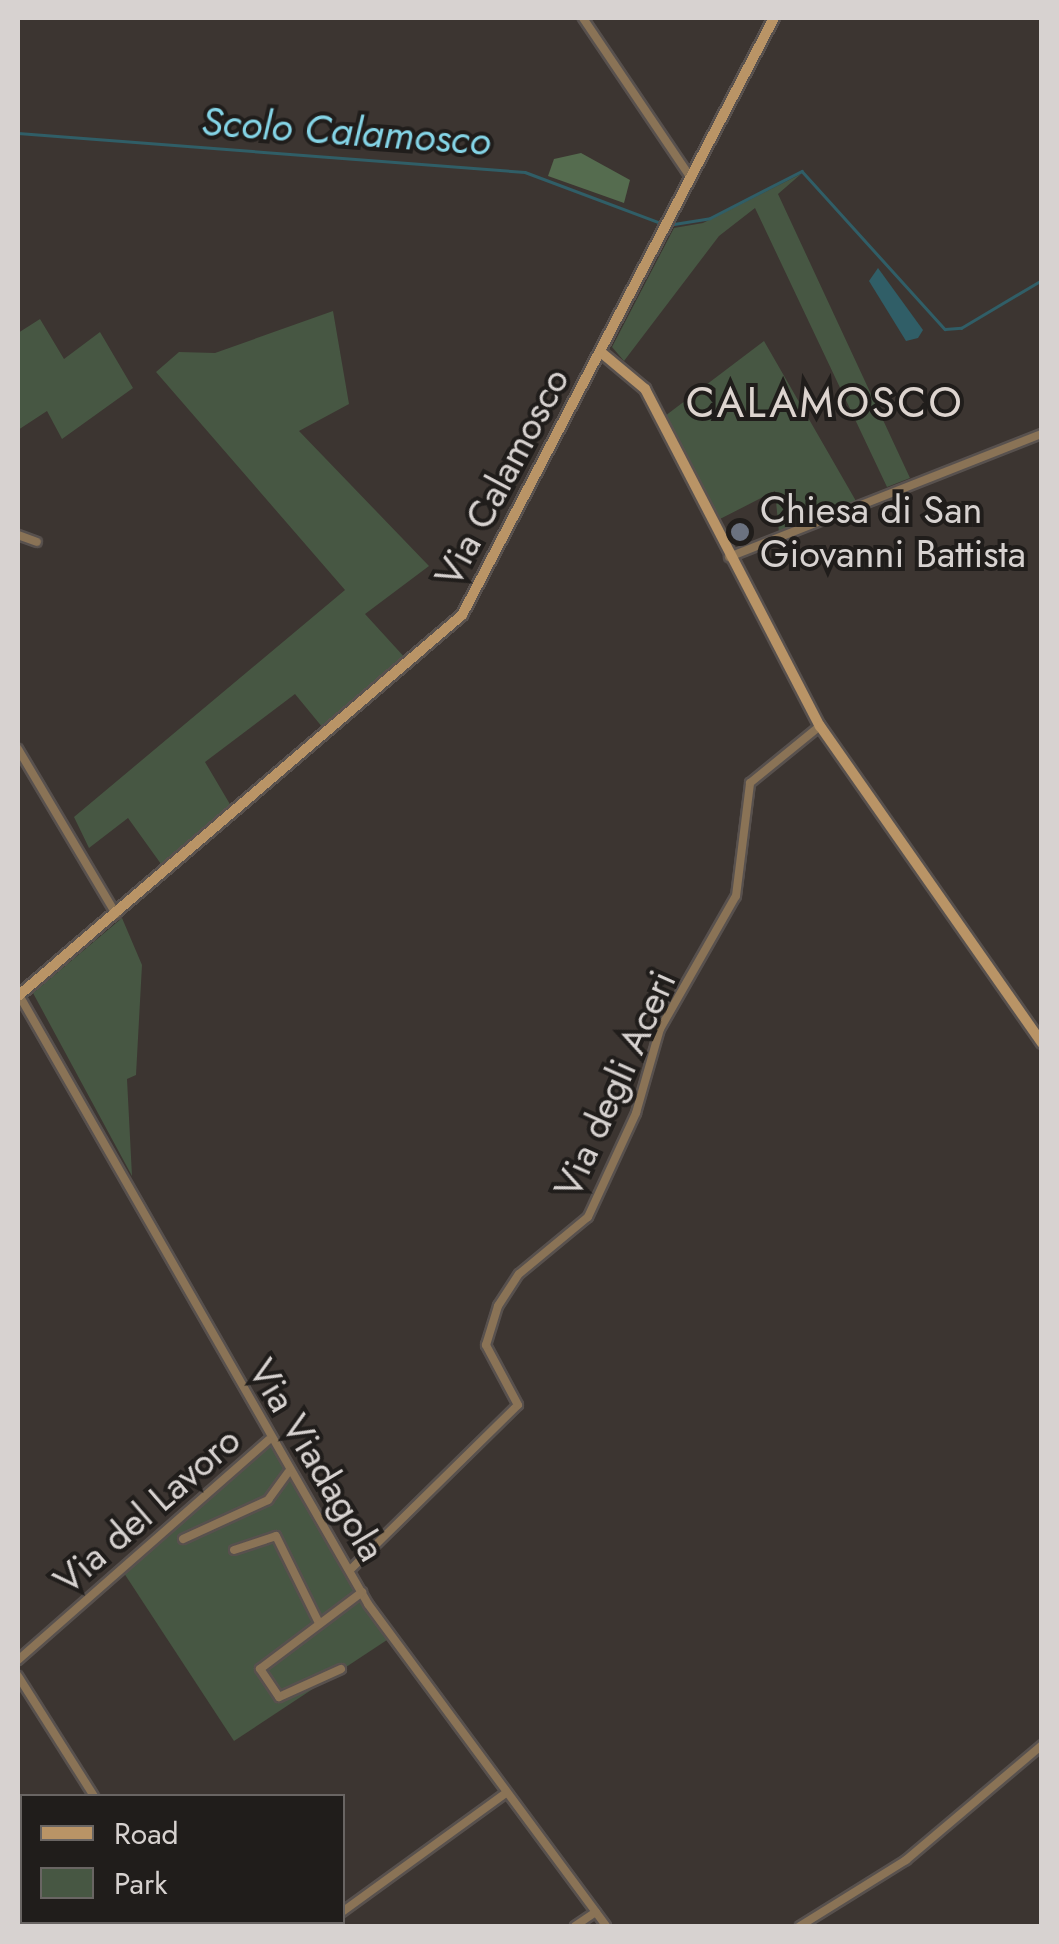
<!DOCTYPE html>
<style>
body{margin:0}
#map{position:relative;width:1059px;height:1944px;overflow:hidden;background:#3c3531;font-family:Jost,sans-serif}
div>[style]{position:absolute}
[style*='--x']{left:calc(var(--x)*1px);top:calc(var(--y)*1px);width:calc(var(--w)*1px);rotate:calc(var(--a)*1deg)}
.green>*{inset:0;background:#475743}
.forest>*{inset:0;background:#556c4f}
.water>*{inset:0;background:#305e67}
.stream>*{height:2.5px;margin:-1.25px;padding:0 1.25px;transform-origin:1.25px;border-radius:1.25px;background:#305e67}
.roads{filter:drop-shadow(2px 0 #58514e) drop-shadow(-2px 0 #58514e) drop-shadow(0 2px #58514e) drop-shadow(0 -2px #58514e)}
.street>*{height:8px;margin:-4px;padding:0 4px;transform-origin:4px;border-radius:4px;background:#8a7356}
.secondary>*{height:10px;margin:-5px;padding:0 5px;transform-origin:5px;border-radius:5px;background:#b99466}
.dots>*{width:28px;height:28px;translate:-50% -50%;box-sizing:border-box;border:5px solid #201d1b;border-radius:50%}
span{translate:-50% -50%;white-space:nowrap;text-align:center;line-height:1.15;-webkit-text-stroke:8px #201d1b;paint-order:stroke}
.street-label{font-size:38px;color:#d7d2d0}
.poi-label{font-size:38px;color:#d7d2d0}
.left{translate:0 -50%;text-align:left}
.water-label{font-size:40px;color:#84d4e6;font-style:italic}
.quarter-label{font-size:42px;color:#ddd4cf;letter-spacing:2.5px}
.frame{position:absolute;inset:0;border:20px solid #d7d2d0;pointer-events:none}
.legend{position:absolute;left:20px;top:1794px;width:325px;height:130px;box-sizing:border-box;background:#201d1b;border:2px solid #696563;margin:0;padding:12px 18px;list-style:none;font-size:30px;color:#d7d2d0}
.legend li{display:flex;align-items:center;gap:20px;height:50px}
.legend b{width:50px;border:2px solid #696563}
</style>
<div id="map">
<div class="green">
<i style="clip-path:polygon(801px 174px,778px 194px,910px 478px,887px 487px,755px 208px,719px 236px,624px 361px,612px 347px,674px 228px,703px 223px)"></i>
<i style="clip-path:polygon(333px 311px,349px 404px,299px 431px,429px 566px,365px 614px,407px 660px,323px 728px,295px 694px,205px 762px,231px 806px,161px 864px,128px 818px,89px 848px,74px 817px,345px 590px,156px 372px,179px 352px,215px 353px)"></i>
<i style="clip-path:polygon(40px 319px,64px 359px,100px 332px,133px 388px,62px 439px,47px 411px,18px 430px,18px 333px)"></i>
<i style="clip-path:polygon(764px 341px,860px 508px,780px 543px,775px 491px,716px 521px,665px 416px)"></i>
<i style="clip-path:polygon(122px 918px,142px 965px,136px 1075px,127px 1079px,132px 1176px,33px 993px)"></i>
<i style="clip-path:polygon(276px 1434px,393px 1636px,234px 1741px,120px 1567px)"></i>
</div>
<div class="forest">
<i style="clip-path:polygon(581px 153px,630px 180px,624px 203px,548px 176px,554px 159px)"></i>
</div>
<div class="water">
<i style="clip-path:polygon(878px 268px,923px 330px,918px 338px,906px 341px,869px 281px)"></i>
</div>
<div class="stream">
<i style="--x:18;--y:133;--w:508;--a:4.4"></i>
<i style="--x:525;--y:172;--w:145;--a:20.6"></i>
<i style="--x:674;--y:224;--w:36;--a:-9"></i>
<i style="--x:710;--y:218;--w:103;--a:-27.1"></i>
<i style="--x:802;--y:171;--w:213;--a:47.9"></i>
<i style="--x:945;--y:329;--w:16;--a:-4"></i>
<i style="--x:961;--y:328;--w:94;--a:-30.7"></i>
</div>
<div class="roads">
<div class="street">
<i style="--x:583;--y:18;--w:193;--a:56"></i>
<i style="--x:18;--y:535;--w:20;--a:20"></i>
<i style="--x:729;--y:557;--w:336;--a:-21.5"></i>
<i style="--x:18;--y:749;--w:192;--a:59.3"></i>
<i style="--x:19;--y:995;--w:702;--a:60.18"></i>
<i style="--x:368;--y:1604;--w:400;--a:53.5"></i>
<i style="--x:183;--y:1539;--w:94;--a:-24.6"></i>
<i style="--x:268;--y:1500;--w:34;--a:-54"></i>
<i style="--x:234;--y:1550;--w:44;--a:-18.4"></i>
<i style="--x:276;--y:1536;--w:97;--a:63.7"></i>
<i style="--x:351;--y:1569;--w:234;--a:-44.5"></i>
<i style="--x:518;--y:1405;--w:68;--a:-118.1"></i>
<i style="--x:486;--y:1345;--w:41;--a:-72.9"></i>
<i style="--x:498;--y:1306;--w:38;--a:-57"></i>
<i style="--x:519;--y:1274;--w:89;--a:-39.6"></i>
<i style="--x:588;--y:1217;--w:115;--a:-65.2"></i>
<i style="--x:636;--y:1113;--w:87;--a:-74.1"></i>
<i style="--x:660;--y:1029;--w:153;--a:-60.3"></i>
<i style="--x:736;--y:896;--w:114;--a:-82.9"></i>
<i style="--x:750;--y:783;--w:90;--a:-39.2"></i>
<i style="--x:18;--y:1660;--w:333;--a:-41.3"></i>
<i style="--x:341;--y:1669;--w:68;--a:155.7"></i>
<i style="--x:279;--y:1697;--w:34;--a:-124"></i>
<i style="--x:260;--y:1669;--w:128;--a:-37"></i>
<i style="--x:18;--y:1676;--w:142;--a:57.7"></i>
<i style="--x:342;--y:1912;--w:203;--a:-36"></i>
<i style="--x:178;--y:1922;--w:5;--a:53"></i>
<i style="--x:124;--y:1926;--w:9;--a:-27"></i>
<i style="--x:323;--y:1926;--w:8;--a:-30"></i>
<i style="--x:575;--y:1926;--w:25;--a:-34"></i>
<i style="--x:800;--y:1926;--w:125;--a:-31.9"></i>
<i style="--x:906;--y:1860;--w:178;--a:-40.2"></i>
</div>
<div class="secondary">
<i style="--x:602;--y:353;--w:56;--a:39.9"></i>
<i style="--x:645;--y:389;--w:380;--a:62.6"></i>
<i style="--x:820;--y:726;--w:387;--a:55"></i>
<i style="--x:18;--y:996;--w:585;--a:-40.63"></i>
<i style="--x:462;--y:615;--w:674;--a:-62.41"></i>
</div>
</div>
<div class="dots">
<i style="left:740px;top:532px;background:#6b7280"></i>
</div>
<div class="street-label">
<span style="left:502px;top:477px;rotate:-62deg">Via Calamosco</span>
<span style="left:615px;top:1084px;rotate:-66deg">Via degli Aceri</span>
<span style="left:317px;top:1460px;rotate:59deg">Via Viadagola</span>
<span style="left:147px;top:1510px;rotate:-41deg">Via del Lavoro</span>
</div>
<div class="poi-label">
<span class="left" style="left:760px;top:532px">Chiesa di San<br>Giovanni Battista</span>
</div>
<div class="water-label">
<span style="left:346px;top:131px;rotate:4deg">Scolo Calamosco</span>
</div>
<div class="quarter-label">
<span style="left:825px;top:403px">CALAMOSCO</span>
</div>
<div class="frame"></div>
<ul class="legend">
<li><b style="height:12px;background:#b99466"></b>Road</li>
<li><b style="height:28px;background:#475743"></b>Park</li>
</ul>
</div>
